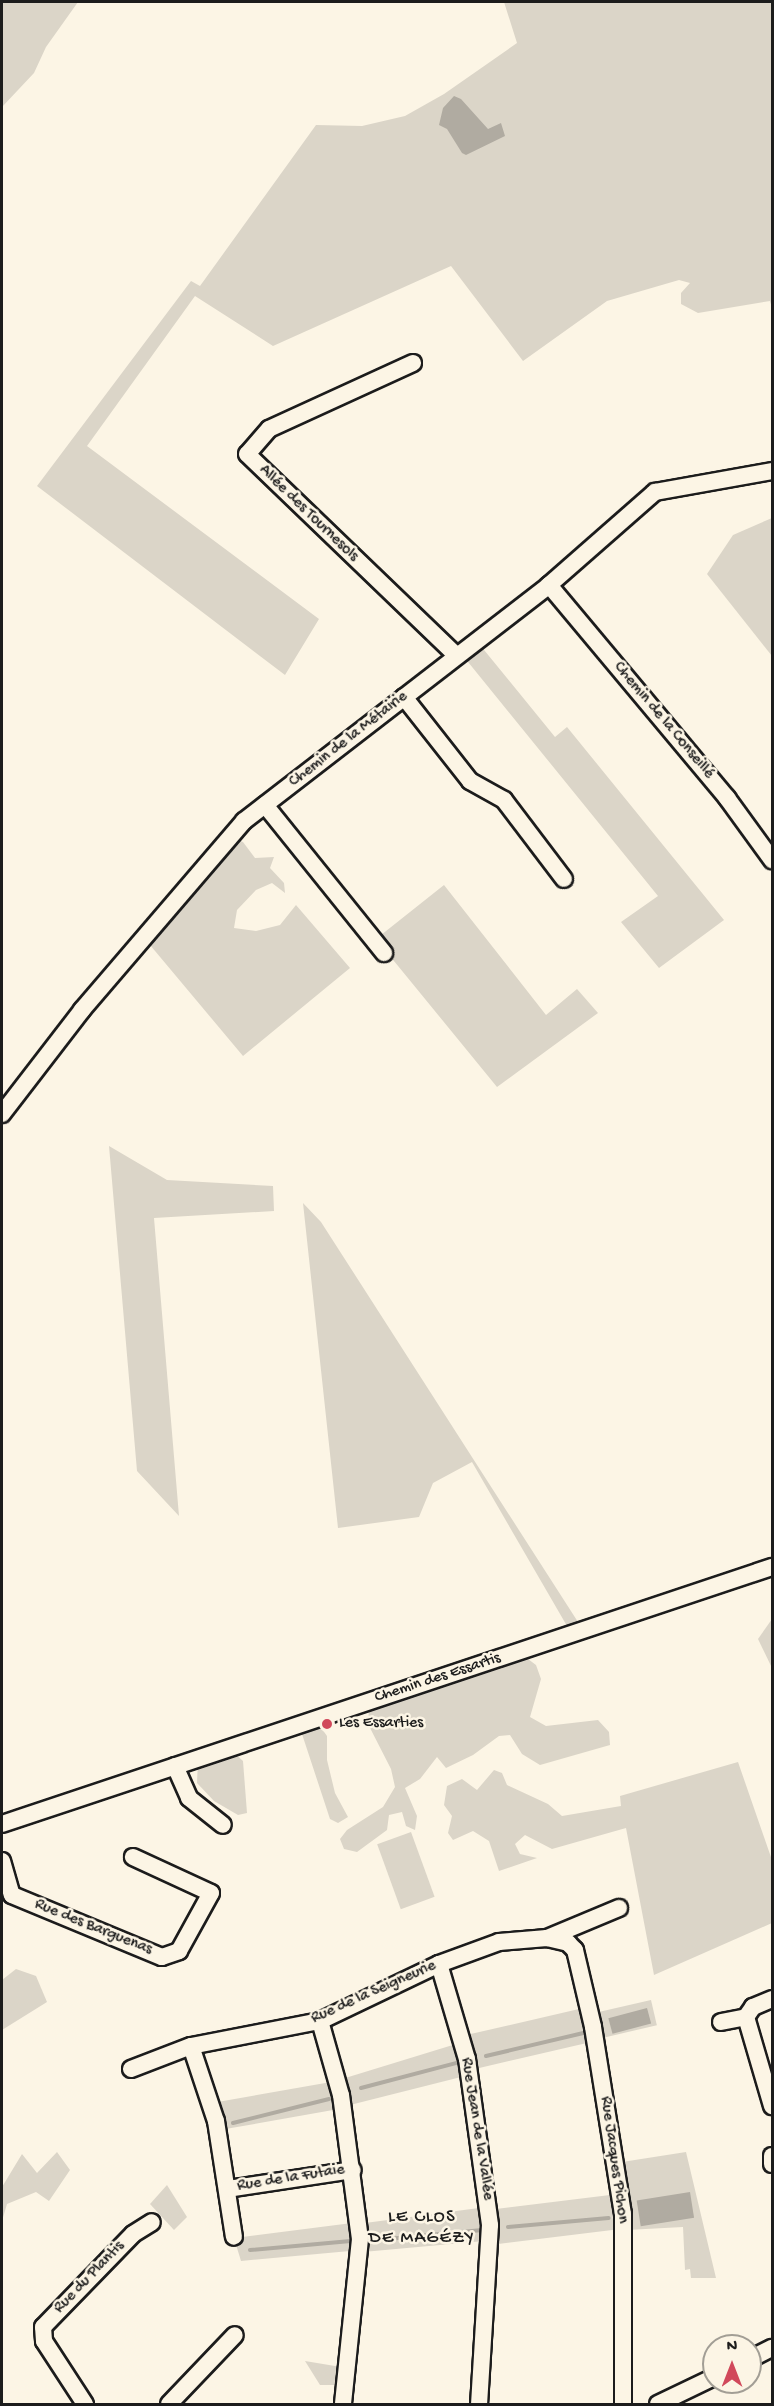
<!DOCTYPE html>
<meta charset="utf-8">
<style>
body{margin:0}
#map{position:relative;width:774px;height:2406px;overflow:hidden;background:#fcf5e5;font-family:"Gochi Hand",sans-serif}
div>[style]{position:absolute}
[style*='--x']{left:calc(var(--x)*1px);top:calc(var(--y)*1px);width:calc(var(--w)*1px);rotate:calc(var(--a)*1deg)}
.green>*{inset:0;background:#dbd5c8;transform-origin:0 0}
.water>*{inset:0;background:#b0aba1;transform-origin:0 0}
.stream>*{height:4px;margin:-2px;padding:0 2px;transform-origin:2px;border-radius:2px;background:#b0aba1}
.roads{filter:drop-shadow(2px 0 #1c1c1c) drop-shadow(-2px 0 #1c1c1c) drop-shadow(0 2px #1c1c1c) drop-shadow(0 -2px #1c1c1c)}
.minor>*{height:16px;margin:-8px;padding:0 8px;transform-origin:8px;border-radius:8px;background:#fcf5e5}
.dots>*{width:16px;height:16px;translate:-50% -50%;box-sizing:border-box;border:3px solid #fcf5e5;border-radius:50%}
span{translate:-50% -50%;white-space:nowrap;text-align:center;line-height:1.15;-webkit-text-stroke:5px #fcf5e5;paint-order:stroke}
.street-label{font-size:16px;color:#1c1c1c}
.poi-label{font-size:16px;color:#1c1c1c}
.left{translate:0 -50%;text-align:left}
.neighbourhood-label{font-size:18px;color:#1c1c1c;letter-spacing:1.5px}
.frame{position:absolute;inset:0;border:3px solid #1c1c1c;pointer-events:none}
.north{position:absolute;left:702px;top:2334px;width:60px;height:60px;box-sizing:border-box;background:#fcf5e5;border:2px solid #a29e95;border-radius:50%;rotate:0deg;font-size:16px;font-weight:700;line-height:24px;text-align:center;color:#1c1c1c}
.north::after{content:'';display:block;margin:auto;width:21px;height:27px;background:#d1495b;clip-path:polygon(50% 0,100% 100%,50% 72%,0 100%)}
</style>
<div id="map">
<div class="green">
<i style="clip-path:polygon(2px 2px,78px 2px,46px 47px,34px 73px,2px 107px)"></i>
<i style="clip-path:polygon(504px 2px,772px 2px,772px 308px,770px 301px,698px 313px,681px 304px,681px 293px,690px 283px,679px 280px,607px 301px,523px 361px,451px 266px,273px 346px,195px 296px,87px 446px,319px 619px,285px 675px,37px 486px,191px 281px,200px 286px,316px 125px,362px 126px,405px 116px,444px 94px,517px 43px)"></i>
<i style="clip-path:polygon(772px 518px,772px 656px,707px 574px,733px 535px)"></i>
<i style="clip-path:polygon(480px 645px,555px 737px,567px 727px,724px 920px,659px 968px,621px 922px,658px 896px,464px 657px)"></i>
<i style="clip-path:polygon(231px 837px,243px 842px,255px 858px,274px 857px,270px 868px,284px 883px,285px 893px,272px 883px,256px 890px,237px 910px,234px 928px,256px 931px,280px 925px,296px 905px,350px 968px,243px 1056px,145px 939px)"></i>
<i style="clip-path:polygon(444px 885px,546px 1015px,577px 989px,598px 1013px,497px 1087px,376px 939px)"></i>
<i style="clip-path:polygon(109px 1146px,167px 1180px,273px 1186px,274px 1211px,154px 1218px,179px 1516px,137px 1471px)"></i>
<i style="clip-path:polygon(303px 1203px,321px 1222px,578px 1622px,567px 1626px,472px 1462px,433px 1483px,419px 1517px,338px 1528px)"></i>
<i style="clip-path:polygon(772px 1619px,772px 1668px,758px 1639px)"></i>
<i style="clip-path:polygon(524px 1656px,536px 1665px,541px 1679px,530px 1717px,546px 1726px,598px 1720px,609px 1732px,610px 1745px,540px 1765px,522px 1754px,510px 1735px,499px 1736px,473px 1755px,446px 1768px,437px 1757px,420px 1779px,405px 1788px,417px 1816px,415px 1830px,406px 1826px,402px 1812px,389px 1815px,387px 1830px,357px 1852px,344px 1849px,340px 1839px,347px 1830px,383px 1807px,395px 1787px,391px 1769px,368px 1724px,369px 1708px)"></i>
<i style="clip-path:polygon(311px 1728px,322px 1729px,327px 1736px,327px 1760px,335px 1793px,348px 1817px,338px 1823px,330px 1819px,301px 1731px)"></i>
<i style="clip-path:polygon(232px 1751px,243px 1761px,247px 1813px,238px 1815px,214px 1801px,197px 1783px,198px 1759px)"></i>
<i style="clip-path:polygon(738px 1762px,772px 1860px,772px 1923px,654px 1975px,626px 1828px,552px 1849px,525px 1835px,515px 1844px,520px 1854px,537px 1858px,499px 1871px,489px 1841px,473px 1831px,453px 1840px,448px 1833px,452px 1816px,444px 1805px,447px 1786px,462px 1779px,477px 1790px,494px 1770px,502px 1773px,507px 1785px,548px 1804px,562px 1816px,621px 1806px,620px 1796px)"></i>
<i style="left:411px;top:1832px;width:69px;height:36px;rotate:70deg"></i>
<i style="clip-path:polygon(16px 1969px,36px 1976px,47px 2002px,2px 2030px,2px 1980px)"></i>
<i style="left:651px;top:2000px;width:26px;height:57px;rotate:77deg"></i>
<i style="left:579px;top:2009px;width:35px;height:117px;rotate:77deg"></i>
<i style="clip-path:polygon(456px 2044px,461px 2077px,346px 2106px,342px 2079px)"></i>
<i style="left:331px;top:2082px;width:28px;height:118px;rotate:80deg"></i>
<i style="clip-path:polygon(57px 2152px,70px 2170px,49px 2201px,36px 2192px,7px 2204px,2px 2221px,2px 2187px,22px 2154px,37px 2173px)"></i>
<i style="clip-path:polygon(686px 2152px,716px 2278px,691px 2278px,690px 2269px,685px 2270px,683px 2227px,627px 2230px,622px 2162px)"></i>
<i style="clip-path:polygon(167px 2185px,187px 2217px,174px 2230px,150px 2204px)"></i>
<i style="left:610px;top:2195px;width:35px;height:117px;rotate:83deg"></i>
<i style="clip-path:polygon(479px 2208px,484px 2241px,363px 2252px,365px 2223px)"></i>
<i style="clip-path:polygon(352px 2223px,350px 2251px,241px 2261px,234px 2238px)"></i>
<i style="clip-path:polygon(305px 2361px,341px 2367px,339px 2385px,320px 2385px)"></i>
</div>
<div class="water">
<i style="clip-path:polygon(454px 96px,461px 99px,488px 129px,501px 123px,505px 136px,466px 155px,462px 153px,447px 129px,439px 125px,443px 108px)"></i>
<i style="left:647px;top:2008px;width:16px;height:40px;rotate:75deg"></i>
<i style="left:690px;top:2192px;width:26px;height:54px;rotate:81deg"></i>
</div>
<div class="stream">
<i style="--x:486;--y:2056;--w:100;--a:-13.3"></i>
<i style="--x:361;--y:2088;--w:98;--a:-14.7"></i>
<i style="--x:233;--y:2123;--w:99;--a:-14"></i>
<i style="--x:508;--y:2227;--w:101;--a:-5.1"></i>
<i style="--x:377;--y:2240;--w:106;--a:-5.4"></i>
<i style="--x:250;--y:2250;--w:101;--a:-5.1"></i>
</div>
<div class="roads">
<div class="minor">
<i style="--x:413;--y:363;--w:158;--a:155.4"></i>
<i style="--x:269;--y:429;--w:33;--a:131"></i>
<i style="--x:247;--y:454;--w:291;--a:43.9"></i>
<i style="--x:549;--y:585;--w:278;--a:50.1"></i>
<i style="--x:727;--y:798;--w:77;--a:54"></i>
<i style="--x:404;--y:697;--w:107;--a:51.8"></i>
<i style="--x:470;--y:781;--w:39;--a:29"></i>
<i style="--x:504;--y:800;--w:99;--a:52.8"></i>
<i style="--x:265;--y:805;--w:190;--a:51.2"></i>
<i style="--x:2;--y:1114;--w:131;--a:-52.4"></i>
<i style="--x:82;--y:1010;--w:249;--a:-49.4"></i>
<i style="--x:244;--y:821;--w:386;--a:-37.7"></i>
<i style="--x:549;--y:585;--w:141;--a:-41.3"></i>
<i style="--x:655;--y:492;--w:119;--a:-10.2"></i>
<i style="--x:175;--y:1766;--w:35;--a:66"></i>
<i style="--x:189;--y:1798;--w:43;--a:38.5"></i>
<i style="--x:2;--y:1824;--w:812;--a:-18.46"></i>
<i style="--x:2;--y:1861;--w:35;--a:74"></i>
<i style="--x:12;--y:1895;--w:162;--a:22.5"></i>
<i style="--x:162;--y:1957;--w:18;--a:-19"></i>
<i style="--x:179;--y:1951;--w:66;--a:-61.1"></i>
<i style="--x:211;--y:1893;--w:86;--a:-155.2"></i>
<i style="--x:547;--y:1938;--w:78;--a:-22.6"></i>
<i style="--x:439;--y:1964;--w:99;--a:73.6"></i>
<i style="--x:467;--y:2059;--w:168;--a:82.1"></i>
<i style="--x:490;--y:2225;--w:179;--a:93.5"></i>
<i style="--x:772;--y:1999;--w:21;--a:157"></i>
<i style="--x:753;--y:2007;--w:12;--a:125"></i>
<i style="--x:746;--y:2017;--w:93;--a:73.7"></i>
<i style="--x:320;--y:2021;--w:77;--a:74.2"></i>
<i style="--x:341;--y:2095;--w:145;--a:82.5"></i>
<i style="--x:360;--y:2239;--w:166;--a:95.9"></i>
<i style="--x:721;--y:2022;--w:25;--a:-11"></i>
<i style="--x:191;--y:2046;--w:79;--a:71.6"></i>
<i style="--x:216;--y:2121;--w:117;--a:81.2"></i>
<i style="--x:131;--y:2069;--w:64;--a:-21"></i>
<i style="--x:191;--y:2046;--w:131;--a:-11"></i>
<i style="--x:320;--y:2021;--w:132;--a:-25.6"></i>
<i style="--x:439;--y:1964;--w:64;--a:-20.1"></i>
<i style="--x:499;--y:1942;--w:48;--a:-4.8"></i>
<i style="--x:547;--y:1938;--w:22;--a:13"></i>
<i style="--x:568;--y:1943;--w:10;--a:45"></i>
<i style="--x:575;--y:1950;--w:79;--a:76.8"></i>
<i style="--x:593;--y:2027;--w:189;--a:80.9"></i>
<i style="--x:623;--y:2214;--w:190;--a:90"></i>
<i style="--x:772;--y:2156;--w:8;--a:90"></i>
<i style="--x:228;--y:2189;--w:126;--a:-8.6"></i>
<i style="--x:750;--y:2359;--w:25;--a:-27"></i>
<i style="--x:85;--y:2404;--w:75;--a:-123.1"></i>
<i style="--x:44;--y:2341;--w:14;--a:-94"></i>
<i style="--x:43;--y:2327;--w:129;--a:-45.9"></i>
<i style="--x:133;--y:2234;--w:22;--a:-32"></i>
<i style="--x:169;--y:2404;--w:95;--a:-46.3"></i>
<i style="--x:658;--y:2404;--w:62;--a:-25.7"></i>
</div>
</div>
<div class="dots">
<i style="left:327px;top:1724px;background:#d1495b"></i>
</div>
<div class="street-label">
<span style="left:308px;top:514px;rotate:44deg">Allée des Tournesols</span>
<span style="left:663px;top:721px;rotate:50deg">Chemin de la Conseillé</span>
<span style="left:349px;top:740px;rotate:-38deg">Chemin de la Métairie</span>
<span style="left:438px;top:1679px;rotate:-18deg">Chemin des Essartis</span>
<span style="left:93px;top:1928px;rotate:22deg">Rue des Barguenas</span>
<span style="left:374px;top:1993px;rotate:-24deg">Rue de la Seigneurie</span>
<span style="left:476px;top:2129px;rotate:81deg">Rue Jean de la Vallée</span>
<span style="left:613px;top:2160px;rotate:82deg">Rue Jacques Pichon</span>
<span style="left:291px;top:2179px;rotate:-9deg">Rue de la Futaie</span>
<span style="left:90px;top:2278px;rotate:-46deg">Rue du Plantis</span>
</div>
<div class="poi-label">
<span class="left" style="left:339px;top:1724px">Les Essarties</span>
</div>
<div class="neighbourhood-label">
<span style="left:422px;top:2229px">LE CLOS<br>DE MAGÉZY</span>
</div>
<div class="frame"></div>
<div class="north">N</div>
</div>
